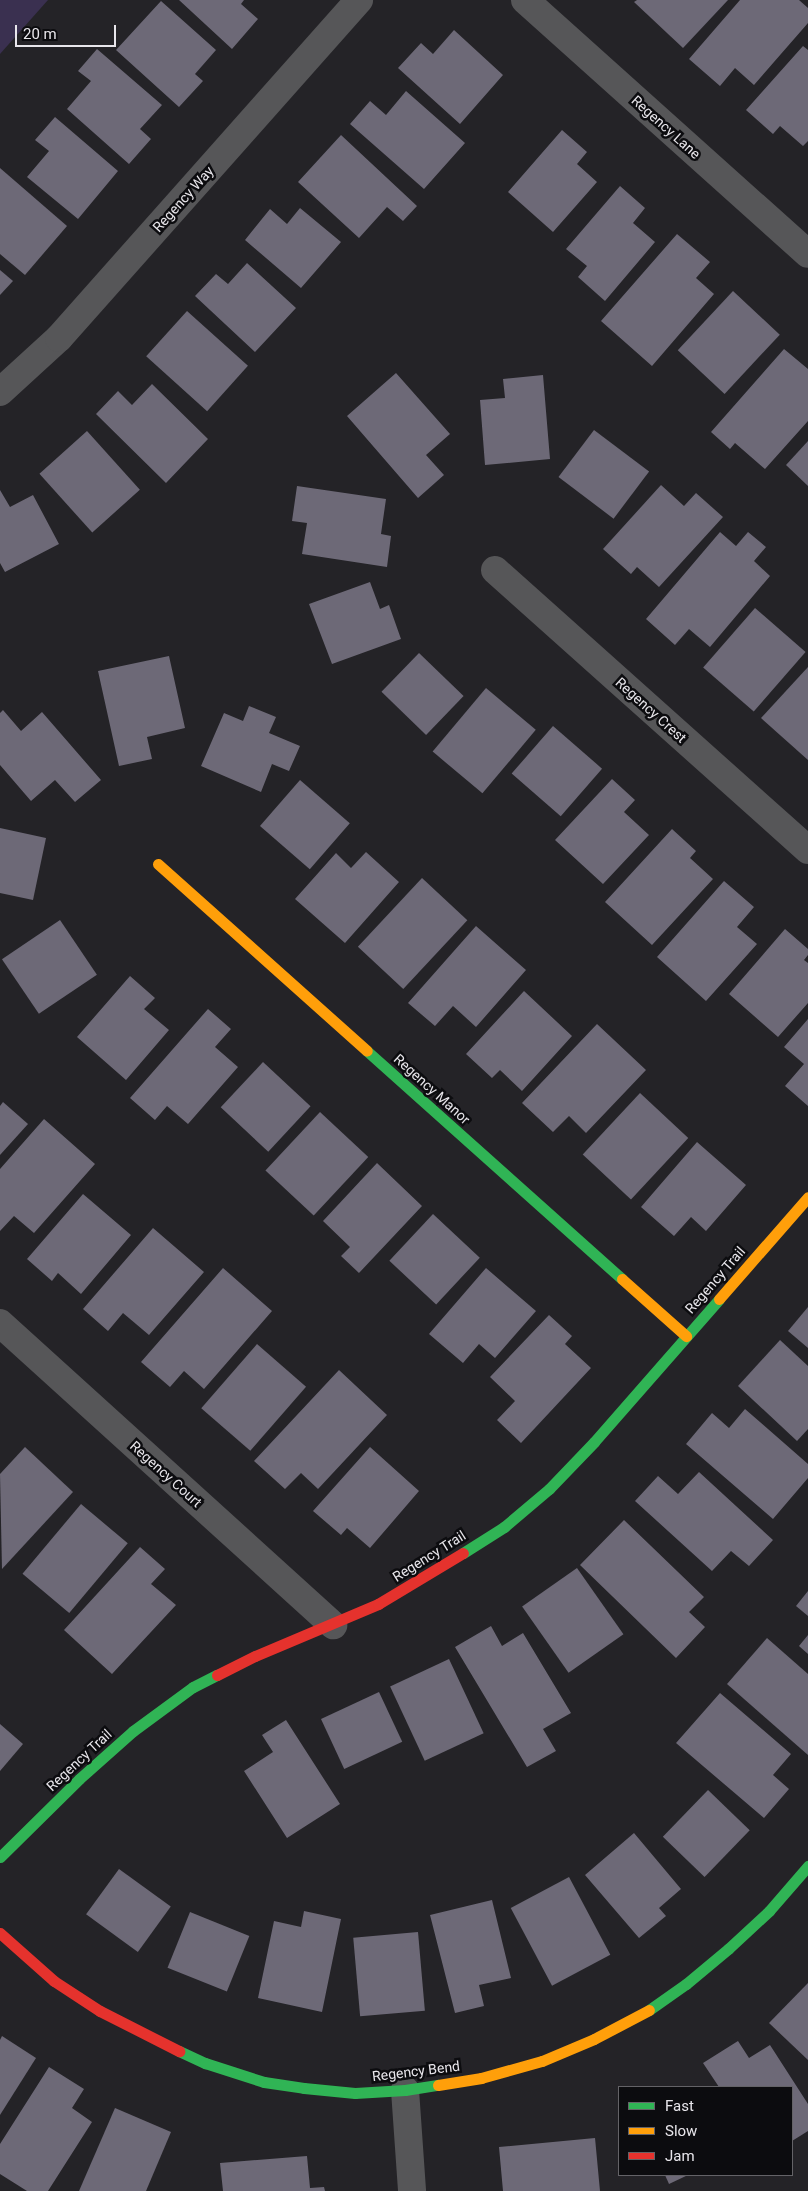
<!DOCTYPE html>
<style>
body{margin:0}
#map{position:relative;width:808px;height:2191px;overflow:hidden;background:#242327;font-family:Roboto,sans-serif}
div>[style]{position:absolute}
[style*='--x']{left:calc(var(--x)*1px);top:calc(var(--y)*1px);width:calc(var(--w)*1px);rotate:calc(var(--a)*1deg)}
.green>*{inset:0;background:#3a3050}
.building>*{inset:0;background:#6d6977;transform-origin:0 0}
.street>*{height:28px;margin:-14px;padding:0 14px;transform-origin:14px;border-radius:14px;background:#565658}
.fast>*{height:11px;margin:-5.5px;padding:0 5.5px;transform-origin:5.5px;border-radius:5.5px;background:#30b455}
.slow>*{height:11px;margin:-5.5px;padding:0 5.5px;transform-origin:5.5px;border-radius:5.5px;background:#ff9f0a}
.jam>*{height:11px;margin:-5.5px;padding:0 5.5px;transform-origin:5.5px;border-radius:5.5px;background:#e5322d}
span{translate:-50% -50%;white-space:nowrap;text-align:center;line-height:1.15;-webkit-text-stroke:5px #0c0c0f;paint-order:stroke}
.street-label{font-size:14px;color:#e8e6eb}
.legend{position:absolute;left:618px;top:2086px;width:175px;height:90px;box-sizing:border-box;background:#0c0c0f;border:1px solid #646367;margin:0;padding:6px 9px;list-style:none;font-size:15px;color:#e8e6eb}
.legend li{display:flex;align-items:center;gap:10px;height:25px}
.legend b{width:25px;border:1px solid #646367}
.scale{position:absolute;left:15px;top:25px;width:101px;height:22px;box-sizing:border-box;border:2px solid #e8e6eb;border-top:0;padding-left:6px;font-size:15px;line-height:18px;white-space:nowrap;color:#e8e6eb;-webkit-text-stroke:4px #0c0c0f;paint-order:stroke}
</style>
<div id="map">
<div class="green">
<i style="clip-path:polygon(0 0,48px 0,0 54px)"></i>
</div>
<div class="building">
<i style="clip-path:polygon(179px 0,244px 0,241px 4px,258px 19px,232px 49px)"></i>
<i style="clip-path:polygon(637px 0,728px 0,683px 48px,634px 2px)"></i>
<i style="clip-path:polygon(740px 0,799px 0,808px 8px,808px 23px,754px 85px,735px 68px,720px 86px,689px 59px)"></i>
<i style="clip-path:polygon(161px 1px,216px 50px,195px 74px,203px 81px,179px 107px,116px 50px)"></i>
<i style="clip-path:polygon(454px 30px,503px 75px,460px 124px,398px 68px,421px 43px,433px 54px)"></i>
<i style="clip-path:polygon(803px 46px,808px 50px,808px 141px,803px 146px,780px 126px,773px 134px,746px 110px)"></i>
<i style="clip-path:polygon(97px 49px,162px 105px,140px 129px,151px 139px,129px 164px,67px 109px,91px 81px,78px 71px)"></i>
<i style="clip-path:polygon(406px 91px,465px 143px,424px 189px,350px 124px,370px 101px,386px 115px)"></i>
<i style="clip-path:polygon(55px 117px,118px 171px,78px 219px,27px 177px,49px 151px,35px 140px)"></i>
<i style="clip-path:polygon(562px 130px,587px 152px,577px 164px,597px 182px,553px 232px,508px 192px)"></i>
<i style="clip-path:polygon(341px 135px,417px 206px,403px 221px,387px 207px,359px 238px,298px 182px)"></i>
<i style="clip-path:polygon(0 168px,67px 226px,25px 275px,0 254px)"></i>
<i style="clip-path:polygon(620px 186px,645px 208px,633px 223px,655px 242px,605px 301px,578px 277px,587px 266px,566px 249px)"></i>
<i style="clip-path:polygon(300px 208px,341px 242px,301px 288px,245px 240px,270px 209px,287px 224px)"></i>
<i style="clip-path:polygon(677px 234px,710px 262px,696px 278px,714px 294px,652px 366px,601px 321px)"></i>
<i style="clip-path:polygon(247px 263px,296px 308px,255px 352px,195px 296px,216px 274px,228px 284px)"></i>
<i style="clip-path:polygon(0 270px,13px 281px,0 295px)"></i>
<i style="left:733px;top:291px;width:64px;height:81px;rotate:43deg"></i>
<i style="left:187px;top:311px;width:82px;height:61px;rotate:42deg"></i>
<i style="clip-path:polygon(784px 349px,808px 369px,808px 421px,765px 469px,735px 443px,730px 449px,711px 432px)"></i>
<i style="clip-path:polygon(396px 373px,450px 434px,426px 455px,444px 475px,418px 498px,347px 416px)"></i>
<i style="clip-path:polygon(543px 375px,550px 459px,485px 465px,480px 400px,505px 398px,503px 379px)"></i>
<i style="clip-path:polygon(152px 384px,208px 439px,166px 483px,96px 414px,118px 391px,132px 405px)"></i>
<i style="left:594px;top:430px;width:69px;height:59px;rotate:37deg"></i>
<i style="left:87px;top:431px;width:79px;height:64px;rotate:48deg"></i>
<i style="clip-path:polygon(808px 441px,808px 486px,786px 465px)"></i>
<i style="clip-path:polygon(661px 485px,684px 506px,696px 493px,723px 517px,659px 587px,637px 567px,631px 574px,603px 549px)"></i>
<i style="clip-path:polygon(297px 486px,386px 499px,381px 534px,391px 536px,387px 567px,302px 554px,307px 523px,292px 521px)"></i>
<i style="clip-path:polygon(0 490px,10px 507px,33px 495px,59px 544px,5px 572px,0 563px)"></i>
<i style="clip-path:polygon(720px 532px,736px 546px,748px 532px,766px 547px,754px 561px,770px 576px,710px 647px,689px 629px,675px 645px,646px 619px)"></i>
<i style="clip-path:polygon(370px 582px,380px 609px,389px 605px,401px 639px,332px 664px,309px 604px)"></i>
<i style="left:755px;top:608px;width:67px;height:79px;rotate:41deg"></i>
<i style="left:419px;top:653px;width:62px;height:54px;rotate:44deg"></i>
<i style="clip-path:polygon(169px 656px,185px 728px,147px 737px,152px 759px,119px 766px,98px 671px)"></i>
<i style="clip-path:polygon(808px 667px,808px 760px,761px 718px)"></i>
<i style="left:486px;top:688px;width:65px;height:83px;rotate:40deg"></i>
<i style="clip-path:polygon(249px 706px,276px 717px,269px 733px,300px 746px,289px 771px,272px 764px,261px 792px,201px 766px,224px 713px,243px 721px)"></i>
<i style="clip-path:polygon(3px 710px,21px 731px,42px 712px,101px 780px,75px 802px,55px 780px,31px 801px,0 765px,0 713px)"></i>
<i style="left:553px;top:726px;width:65px;height:63px;rotate:41deg"></i>
<i style="clip-path:polygon(612px 779px,635px 800px,624px 812px,649px 835px,603px 884px,555px 840px)"></i>
<i style="left:300px;top:780px;width:66px;height:61px;rotate:41deg"></i>
<i style="clip-path:polygon(0 828px,46px 838px,33px 900px,0 893px)"></i>
<i style="clip-path:polygon(672px 829px,696px 851px,690px 858px,713px 879px,652px 945px,605px 902px)"></i>
<i style="clip-path:polygon(366px 852px,399px 882px,345px 943px,295px 899px,336px 853px,351px 868px)"></i>
<i style="left:422px;top:878px;width:62px;height:94px;rotate:43deg"></i>
<i style="clip-path:polygon(724px 881px,754px 907px,737px 927px,757px 944px,706px 1001px,657px 957px)"></i>
<i style="left:60px;top:920px;width:66px;height:70px;rotate:56deg"></i>
<i style="clip-path:polygon(476px 926px,526px 970px,476px 1027px,453px 1006px,435px 1026px,408px 1003px)"></i>
<i style="clip-path:polygon(785px 929px,808px 949px,808px 955px,804px 960px,808px 963px,808px 1003px,778px 1037px,729px 994px)"></i>
<i style="clip-path:polygon(130px 976px,155px 998px,144px 1009px,169px 1030px,126px 1080px,77px 1037px)"></i>
<i style="clip-path:polygon(524px 991px,572px 1036px,522px 1091px,500px 1070px,492px 1078px,466px 1054px)"></i>
<i style="clip-path:polygon(208px 1009px,231px 1029px,215px 1047px,238px 1067px,188px 1124px,167px 1106px,155px 1120px,130px 1098px)"></i>
<i style="clip-path:polygon(808px 1019px,808px 1106px,785px 1086px,804px 1064px,784px 1047px)"></i>
<i style="clip-path:polygon(597px 1024px,646px 1070px,586px 1133px,569px 1116px,553px 1132px,522px 1103px)"></i>
<i style="left:263px;top:1062px;width:65px;height:62px;rotate:43deg"></i>
<i style="left:640px;top:1093px;width:66px;height:84px;rotate:43deg"></i>
<i style="clip-path:polygon(3px 1102px,28px 1124px,0 1155px,0 1106px)"></i>
<i style="left:320px;top:1112px;width:66px;height:80px;rotate:43deg"></i>
<i style="clip-path:polygon(44px 1119px,95px 1164px,34px 1233px,14px 1216px,0 1231px,0 1169px)"></i>
<i style="clip-path:polygon(697px 1142px,746px 1185px,706px 1231px,691px 1217px,674px 1236px,641px 1207px)"></i>
<i style="clip-path:polygon(377px 1163px,422px 1206px,359px 1273px,341px 1256px,350px 1247px,323px 1221px)"></i>
<i style="clip-path:polygon(83px 1194px,131px 1235px,81px 1294px,58px 1273px,52px 1281px,27px 1259px)"></i>
<i style="left:433px;top:1214px;width:64px;height:64px;rotate:43deg"></i>
<i style="clip-path:polygon(153px 1228px,204px 1272px,149px 1335px,123px 1313px,108px 1331px,83px 1309px)"></i>
<i style="clip-path:polygon(223px 1268px,272px 1311px,204px 1389px,184px 1371px,170px 1387px,141px 1362px)"></i>
<i style="clip-path:polygon(486px 1268px,536px 1311px,495px 1358px,479px 1344px,463px 1363px,429px 1334px)"></i>
<i style="clip-path:polygon(808px 1307px,808px 1348px,788px 1331px)"></i>
<i style="clip-path:polygon(549px 1315px,572px 1336px,565px 1344px,591px 1368px,521px 1443px,497px 1420px,515px 1401px,490px 1377px)"></i>
<i style="clip-path:polygon(780px 1340px,808px 1366px,808px 1429px,797px 1441px,738px 1386px)"></i>
<i style="left:257px;top:1344px;width:65px;height:85px;rotate:41deg"></i>
<i style="clip-path:polygon(339px 1370px,387px 1415px,318px 1489px,301px 1473px,285px 1489px,254px 1461px)"></i>
<i style="clip-path:polygon(745px 1409px,808px 1464px,808px 1478px,773px 1519px,686px 1444px,712px 1413px,729px 1428px)"></i>
<i style="clip-path:polygon(25px 1447px,73px 1492px,2px 1569px,0 1474px)"></i>
<i style="clip-path:polygon(370px 1447px,419px 1491px,370px 1548px,347px 1528px,341px 1535px,313px 1511px)"></i>
<i style="clip-path:polygon(699px 1472px,773px 1540px,749px 1566px,731px 1551px,712px 1571px,635px 1501px,658px 1476px,678px 1494px)"></i>
<i style="left:81px;top:1504px;width:61px;height:91px;rotate:40deg"></i>
<i style="clip-path:polygon(624px 1520px,704px 1597px,689px 1612px,705px 1627px,676px 1658px,580px 1565px)"></i>
<i style="clip-path:polygon(140px 1547px,165px 1569px,151px 1584px,176px 1605px,112px 1674px,64px 1630px)"></i>
<i style="left:577px;top:1568px;width:81px;height:67px;rotate:55deg"></i>
<i style="clip-path:polygon(808px 1591px,808px 1616px,796px 1606px)"></i>
<i style="clip-path:polygon(491px 1626px,502px 1646px,523px 1633px,571px 1713px,543px 1729px,556px 1751px,527px 1767px,455px 1647px)"></i>
<i style="clip-path:polygon(808px 1635px,808px 1654px,799px 1646px)"></i>
<i style="clip-path:polygon(767px 1638px,808px 1674px,808px 1755px,727px 1684px)"></i>
<i style="left:449px;top:1659px;width:82px;height:65px;rotate:65deg"></i>
<i style="left:379px;top:1692px;width:55px;height:64px;rotate:65deg"></i>
<i style="clip-path:polygon(720px 1693px,791px 1754px,773px 1775px,789px 1789px,764px 1818px,676px 1743px)"></i>
<i style="clip-path:polygon(286px 1720px,340px 1804px,287px 1838px,244px 1771px,273px 1752px,262px 1735px)"></i>
<i style="clip-path:polygon(0 1724px,23px 1744px,0 1771px)"></i>
<i style="left:708px;top:1790px;width:58px;height:65px;rotate:44deg"></i>
<i style="clip-path:polygon(634px 1833px,681px 1889px,659px 1908px,666px 1916px,639px 1938px,585px 1875px)"></i>
<i style="left:119px;top:1869px;width:64px;height:56px;rotate:36deg"></i>
<i style="left:569px;top:1877px;width:88px;height:66px;rotate:62deg"></i>
<i style="clip-path:polygon(492px 1900px,511px 1978px,479px 1985px,484px 2006px,455px 2013px,430px 1915px)"></i>
<i style="clip-path:polygon(304px 1911px,341px 1919px,322px 2012px,258px 1998px,274px 1921px,301px 1927px)"></i>
<i style="left:190px;top:1912px;width:64px;height:60px;rotate:22deg"></i>
<i style="left:418px;top:1932px;width:79px;height:65px;rotate:85deg"></i>
<i style="clip-path:polygon(808px 1983px,808px 2060px,769px 2023px)"></i>
<i style="clip-path:polygon(2px 2036px,36px 2058px,0 2115px,0 2040px)"></i>
<i style="clip-path:polygon(738px 2041px,749px 2058px,770px 2045px,808px 2104px,808px 2131px,792px 2141px,792px 2087px,719px 2087px,703px 2063px)"></i>
<i style="clip-path:polygon(49px 2067px,84px 2089px,72px 2108px,92px 2122px,48px 2191px,27px 2191px,0 2174px,0 2144px)"></i>
<i style="clip-path:polygon(115px 2108px,171px 2132px,146px 2191px,79px 2191px)"></i>
<i style="clip-path:polygon(595px 2138px,600px 2191px,503px 2191px,499px 2147px)"></i>
<i style="clip-path:polygon(307px 2156px,310px 2188px,324px 2187px,325px 2191px,223px 2191px,220px 2163px)"></i>
<i style="clip-path:polygon(665px 2175px,688px 2175px,669px 2184px)"></i>
</div>
<div class="street">
<i style="--x:525;--y:0;--w:380;--a:41.9"></i>
<i style="--x:0;--y:392;--w:80;--a:-42.5"></i>
<i style="--x:59;--y:338;--w:452;--a:-48.4"></i>
<i style="--x:495;--y:570;--w:420;--a:41.8"></i>
<i style="--x:0;--y:1323;--w:450;--a:42.2"></i>
<i style="--x:405;--y:2090;--w:101;--a:86"></i>
</div>
<div class="fast">
<i style="--x:367;--y:1051;--w:342;--a:41.8"></i>
<i style="--x:463;--y:1553;--w:49;--a:-32.4"></i>
<i style="--x:504;--y:1527;--w:59;--a:-40.2"></i>
<i style="--x:549;--y:1489;--w:65;--a:-46.2"></i>
<i style="--x:594;--y:1442;--w:190;--a:-48.8"></i>
<i style="--x:0;--y:1857;--w:111;--a:-44.6"></i>
<i style="--x:79;--y:1779;--w:72;--a:-41.6"></i>
<i style="--x:133;--y:1731;--w:74;--a:-36.3"></i>
<i style="--x:193;--y:1687;--w:27;--a:-27"></i>
<i style="--x:649;--y:2010;--w:45;--a:-35.1"></i>
<i style="--x:686;--y:1984;--w:55;--a:-39.8"></i>
<i style="--x:728;--y:1949;--w:56;--a:-42.8"></i>
<i style="--x:769;--y:1911;--w:60;--a:-49.1"></i>
<i style="--x:179;--y:2051;--w:29;--a:25"></i>
<i style="--x:205;--y:2063;--w:62;--a:17.9"></i>
<i style="--x:264;--y:2082;--w:40;--a:8.5"></i>
<i style="--x:304;--y:2088;--w:51;--a:5.6"></i>
<i style="--x:355;--y:2093;--w:50;--a:-3.4"></i>
<i style="--x:405;--y:2090;--w:33;--a:-9"></i>
</div>
<div class="slow">
<i style="--x:158;--y:864;--w:280;--a:41.8"></i>
<i style="--x:622;--y:1279;--w:86;--a:41.7"></i>
<i style="--x:719;--y:1299;--w:135;--a:-48.9"></i>
<i style="--x:438;--y:2085;--w:44;--a:-9.2"></i>
<i style="--x:481;--y:2078;--w:63;--a:-15.6"></i>
<i style="--x:542;--y:2061;--w:56;--a:-22.9"></i>
<i style="--x:594;--y:2039;--w:62;--a:-27.8"></i>
</div>
<div class="jam">
<i style="--x:217;--y:1675;--w:42;--a:-26.6"></i>
<i style="--x:255;--y:1656;--w:134;--a:-22.9"></i>
<i style="--x:378;--y:1604;--w:99;--a:-31"></i>
<i style="--x:0;--y:1933;--w:72;--a:41.6"></i>
<i style="--x:54;--y:1981;--w:55;--a:33.1"></i>
<i style="--x:100;--y:2011;--w:89;--a:26.9"></i>
</div>
<div class="street-label">
<span style="left:666px;top:127px;rotate:42deg">Regency Lane</span>
<span style="left:183px;top:199px;rotate:-48deg">Regency Way</span>
<span style="left:651px;top:710px;rotate:42deg">Regency Crest</span>
<span style="left:432px;top:1089px;rotate:42deg">Regency Manor</span>
<span style="left:715px;top:1280px;rotate:-49deg">Regency Trail</span>
<span style="left:166px;top:1474px;rotate:42deg">Regency Court</span>
<span style="left:429px;top:1556px;rotate:-32deg">Regency Trail</span>
<span style="left:79px;top:1760px;rotate:-43deg">Regency Trail</span>
<span style="left:416px;top:2071px;rotate:-7deg">Regency Bend</span>
</div>
<ul class="legend">
<li><b style="height:6px;background:#30b455"></b>Fast</li>
<li><b style="height:6px;background:#ff9f0a"></b>Slow</li>
<li><b style="height:6px;background:#e5322d"></b>Jam</li>
</ul>
<div class="scale">20 m</div>
</div>
